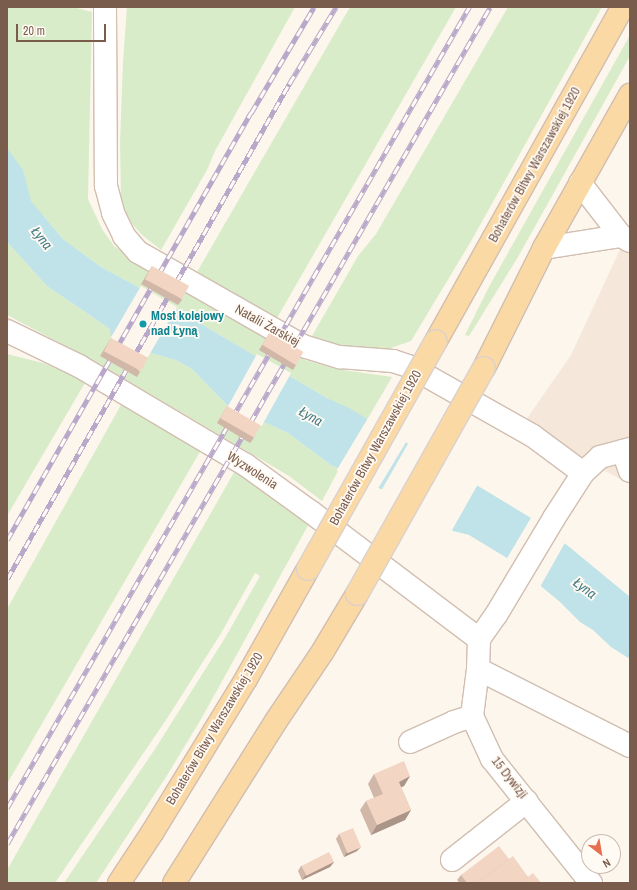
<!DOCTYPE html>
<meta charset="utf-8">
<style>
body{margin:0}
#map{position:relative;width:637px;height:890px;overflow:hidden;background:#fdf6ec;font-family:"Archivo Narrow",sans-serif}
div>[style]{position:absolute}
[style*='--x']{left:calc(var(--x)*1px);top:calc(var(--y)*1px);width:calc(var(--w)*1px);rotate:calc(var(--a)*1deg)}
.residential>*{inset:0;background:#f5e8da}
.green>*{inset:0;background:#d8ecc9}
.water>*{inset:0;background:#bfe3e8}
.pier>*{inset:0;background:#fdf6ec;transform-origin:0 0}
.roads{filter:drop-shadow(1px 0 #d1beb0) drop-shadow(-1px 0 #d1beb0) drop-shadow(0 1px #d1beb0) drop-shadow(0 -1px #d1beb0)}
.minor>*{height:22px;margin:-11px;padding:0 11px;transform-origin:11px;border-radius:11px;background:#fff}
.major>*{height:22px;margin:-11px;padding:0 11px;transform-origin:11px;border-radius:11px;background:#fbd9a5}
.rail>*{height:4.5px;margin-top:-2.25px;transform-origin:0;background:repeating-linear-gradient(90deg,#fffaf3 0 9px,#b9a8c9 0 18px);box-sizing:border-box;border-block:1px solid #b9a8c9}
.bridges{filter:drop-shadow(1px 0 #dad1cd) drop-shadow(-1px 0 #dad1cd) drop-shadow(0 1px #dad1cd) drop-shadow(0 -1px #dad1cd)}
.major-bridge>*{height:22px;margin:-11px;padding:0 11px;transform-origin:11px;border-radius:11px;background:#fbd9a5}
.wall>*{inset:0;background:#d1b7a8}
.shaded-wall>*{inset:0;background:#aa9588}
.building>*{inset:0;background:#f3d5c3;transform-origin:0 0}
.dots>*{width:11px;height:11px;translate:-50% -50%;box-sizing:border-box;border:2px solid #fffaf3;border-radius:50%}
span{translate:-50% -50%;white-space:nowrap;text-align:center;line-height:1.15;-webkit-text-stroke:3.5px #fffaf3;paint-order:stroke}
.street-label{font-size:13px;color:#7a5c4d}
.culture-label{font-size:13px;color:#0d838f;font-weight:700}
.left{translate:0 -50%;text-align:left}
.water-label{font-size:14px;color:#437c86;font-style:italic}
.frame{position:absolute;inset:0;border:8px solid #7a5c4d;pointer-events:none}
.north{position:absolute;left:581px;top:834px;width:40px;height:40px;box-sizing:border-box;background:#fffaf3;border:1px solid #cabbb1;border-radius:50%;rotate:149deg;font-size:11px;font-weight:700;line-height:16px;text-align:center;color:#7a5c4d}
.north::after{content:'';display:block;margin:auto;width:14px;height:18px;background:#e76f51;clip-path:polygon(50% 0,100% 100%,50% 72%,0 100%)}
.scale{position:absolute;left:16px;top:24px;width:90px;height:18px;box-sizing:border-box;border:2px solid #7a5c4d;border-top:0;padding-left:5px;font-size:12px;line-height:14px;white-space:nowrap;color:#7a5c4d;-webkit-text-stroke:3px #fffaf3;paint-order:stroke}
</style>
<div id="map">
<div class="residential">
<i style="clip-path:polygon(630px 228px,630px 484px,521px 427px,571px 355px)"></i>
</div>
<div class="green">
<i style="clip-path:polygon(7px 7px,73px 7px,92px 12px,88px 199px,102px 229px,114px 246px,149px 270px,305px 360px,336px 369px,392px 377px,367px 420px,327px 398px,138px 287px,101px 267px,63px 239px,43px 215px,7px 235px)"></i>
<i style="clip-path:polygon(127px 7px,295px 7px,215px 151px,207px 170px,161px 250px,142px 235px,133px 225px,126px 213px,121px 199px,120px 142px,123px 62px)"></i>
<i style="clip-path:polygon(350px 7px,456px 7px,277px 318px,197px 272px)"></i>
<i style="clip-path:polygon(508px 7px,602px 7px,470px 243px,411px 341px,388px 349px,370px 349px,333px 344px,312px 336px,358px 256px,376px 234px)"></i>
<i style="clip-path:polygon(630px 35px,630px 56px,518px 257px,469px 336px,465px 335px,490px 285px)"></i>
<i style="clip-path:polygon(7px 242px,47px 286px,110px 329px,112px 335px,145px 356px,151px 353px,176px 360px,192px 369px,227px 405px,288px 433px,331px 465px,339px 469px,322px 501px,289px 476px,96px 362px,7px 315px)"></i>
<i style="clip-path:polygon(7px 354px,43px 363px,86px 381px,7px 516px)"></i>
<i style="clip-path:polygon(122px 403px,201px 450px,7px 784px,7px 609px)"></i>
<i style="clip-path:polygon(236px 469px,310px 522px,200px 721px,166px 777px,96px 883px,64px 883px,155px 749px,225px 638px,260px 576px,255px 573px,220px 635px,166px 720px,55px 883px,7px 883px,7px 870px)"></i>
</div>
<div class="water">
<i style="clip-path:polygon(7px 148px,23px 170px,31px 201px,63px 239px,101px 267px,138px 287px,327px 398px,349px 408px,531px 518px,567px 545px,630px 597px,630px 659px,611px 647px,593px 630px,580px 622px,560px 602px,507px 558px,469px 535px,453px 531px,428px 517px,414px 505px,331px 465px,288px 433px,227px 405px,192px 369px,176px 360px,151px 353px,145px 356px,111px 337px,110px 329px,47px 286px,7px 242px)"></i>
</div>
<div class="pier">
<i style="clip-path:polygon(141px 286px,177px 307px,148px 357px,146px 358px,110px 339px)"></i>
<i style="left:257px;top:354px;width:39px;height:61px;rotate:29deg"></i>
<i style="left:368px;top:418px;width:45px;height:61px;rotate:31deg"></i>
<i style="clip-path:polygon(409px 442px,478px 484px,451px 532px,427px 518px,413px 506px,381px 491px)"></i>
<i style="clip-path:polygon(532px 516px,566px 541px,540px 587px,506px 560px)"></i>
</div>
<div class="roads">
<div class="minor">
<i style="--x:105;--y:7;--w:179;--a:89.7"></i>
<i style="--x:106;--y:186;--w:28;--a:75"></i>
<i style="--x:113;--y:213;--w:25;--a:64"></i>
<i style="--x:124;--y:236;--w:21;--a:49"></i>
<i style="--x:138;--y:252;--w:190;--a:29.7"></i>
<i style="--x:303;--y:346;--w:39;--a:17"></i>
<i style="--x:340;--y:357;--w:53;--a:4.3"></i>
<i style="--x:393;--y:361;--w:19;--a:18"></i>
<i style="--x:411;--y:367;--w:140;--a:29.5"></i>
<i style="--x:533;--y:436;--w:62;--a:36.5"></i>
<i style="--x:580;--y:183;--w:67;--a:52.3"></i>
<i style="--x:621;--y:236;--w:10;--a:29"></i>
<i style="--x:544;--y:248;--w:78;--a:-8.9"></i>
<i style="--x:7;--y:331;--w:80;--a:25.9"></i>
<i style="--x:79;--y:366;--w:194;--a:30.7"></i>
<i style="--x:246;--y:465;--w:80;--a:35.9"></i>
<i style="--x:311;--y:512;--w:211;--a:37.1"></i>
<i style="--x:623;--y:451;--w:21;--a:71"></i>
<i style="--x:478;--y:669;--w:170;--a:26.9"></i>
<i style="--x:410;--y:742;--w:48;--a:-24.4"></i>
<i style="--x:454;--y:722;--w:19;--a:-18"></i>
<i style="--x:452;--y:860;--w:95;--a:-38.2"></i>
<i style="--x:591;--y:883;--w:159;--a:-128.6"></i>
<i style="--x:492;--y:759;--w:47;--a:-114.9"></i>
<i style="--x:472;--y:716;--w:47;--a:-82.7"></i>
<i style="--x:478;--y:669;--w:30;--a:-88"></i>
<i style="--x:479;--y:639;--w:29;--a:-55"></i>
<i style="--x:496;--y:615;--w:113;--a:-59.1"></i>
<i style="--x:554;--y:518;--w:54;--a:-57.2"></i>
<i style="--x:583;--y:473;--w:23;--a:-43"></i>
<i style="--x:600;--y:457;--w:31;--a:-15"></i>
</div>
<div class="major">
<i style="--x:436;--y:341;--w:383;--a:-60.8"></i>
<i style="--x:484;--y:368;--w:134;--a:-63.4"></i>
<i style="--x:544;--y:248;--w:176;--a:-60.7"></i>
<i style="--x:119;--y:883;--w:60;--a:-56.6"></i>
<i style="--x:152;--y:833;--w:180;--a:-58.6"></i>
<i style="--x:246;--y:679;--w:126;--a:-60.6"></i>
<i style="--x:174;--y:883;--w:191;--a:-57.8"></i>
<i style="--x:276;--y:721;--w:84;--a:-56.1"></i>
<i style="--x:323;--y:651;--w:66;--a:-59.2"></i>
</div>
</div>
<div class="rail">
<i style="--x:7;--y:540;--w:492;--a:-60.3"></i>
<i style="--x:251;--y:113;--w:123;--a:-59.3"></i>
<i style="--x:7;--y:579;--w:570;--a:-60.33"></i>
<i style="--x:289;--y:84;--w:90;--a:-58.6"></i>
<i style="--x:7;--y:808;--w:925;--a:-60.02"></i>
<i style="--x:7;--y:844;--w:966;--a:-60.01"></i>
</div>
<div class="bridges">
<div class="major-bridge">
<i style="--x:308;--y:569;--w:261;--a:-60.7"></i>
<i style="--x:357;--y:594;--w:259;--a:-60.7"></i>
</div>
</div>
<div class="wall">
<i style="clip-path:polygon(152px 266px,182px 300px,178px 305px,141px 284px)"></i>
<i style="clip-path:polygon(270px 332px,296px 365px,293px 370px,259px 350px)"></i>
<i style="clip-path:polygon(111px 338px,140px 372px,137px 377px,100px 356px)"></i>
<i style="clip-path:polygon(227px 406px,254px 438px,250px 443px,217px 423px)"></i>
<i style="clip-path:polygon(374px 774px,410px 776px,404px 786px,401px 787px,411px 810px,405px 820px,371px 835px,360px 810px,366px 801px,374px 798px,368px 784px)"></i>
<i style="clip-path:polygon(339px 834px,357px 851px,344px 857px,336px 839px)"></i>
<i style="clip-path:polygon(509px 859px,528px 877px,541px 883px,460px 883px,457px 880px,461px 875px)"></i>
<i style="clip-path:polygon(334px 862px,330px 867px,302px 880px,298px 871px,301px 866px)"></i>
</div>
<div class="shaded-wall">
<i style="clip-path:polygon(410px 776px,404px 786px,392px 791px,399px 782px)"></i>
<i style="clip-path:polygon(411px 810px,405px 820px,371px 835px,377px 825px)"></i>
<i style="clip-path:polygon(361px 847px,357px 851px,344px 857px,347px 852px)"></i>
<i style="clip-path:polygon(334px 862px,330px 867px,302px 880px,306px 875px)"></i>
</div>
<div class="building">
<i style="left:152px;top:266px;width:42px;height:15px;rotate:28deg"></i>
<i style="left:270px;top:332px;width:39px;height:15px;rotate:31deg"></i>
<i style="left:111px;top:338px;width:42px;height:15px;rotate:28deg"></i>
<i style="left:227px;top:406px;width:39px;height:14px;rotate:30deg"></i>
<i style="clip-path:polygon(404px 761px,410px 776px,399px 782px,411px 810px,377px 825px,366px 801px,383px 794px,374px 774px)"></i>
<i style="left:353px;top:828px;width:21px;height:15px;rotate:67deg"></i>
<i style="clip-path:polygon(499px 846px,509px 859px,477px 883px,467px 883px,461px 875px)"></i>
<i style="left:329px;top:852px;width:11px;height:31px;rotate:63deg"></i>
<i style="clip-path:polygon(513px 856px,528px 877px,520px 883px,477px 883px)"></i>
<i style="clip-path:polygon(533px 873px,541px 883px,520px 883px)"></i>
</div>
<div class="dots">
<i style="left:143px;top:324px;background:#0f9aa8"></i>
</div>
<div class="street-label">
<span style="left:535px;top:165px;rotate:-61deg">Bohaterów Bitwy Warszawskiej 1920</span>
<span style="left:267px;top:326px;rotate:29deg">Natalii Żarskiej</span>
<span style="left:376px;top:448px;rotate:-61deg">Bohaterów Bitwy Warszawskiej 1920</span>
<span style="left:252px;top:471px;rotate:33deg">Wyzwolenia</span>
<span style="left:215px;top:729px;rotate:-59deg">Bohaterów Bitwy Warszawskiej 1920</span>
<span style="left:509px;top:778px;rotate:52deg">15 Dywizji</span>
</div>
<div class="culture-label">
<span class="left" style="left:151px;top:324px">Most kolejowy<br>nad Łyną</span>
</div>
<div class="water-label">
<span style="left:42px;top:238px;rotate:52deg">Łyna</span>
<span style="left:311px;top:416px;rotate:30deg">Łyna</span>
<span style="left:585px;top:588px;rotate:37deg">Łyna</span>
</div>
<div class="frame"></div>
<div class="north">N</div>
<div class="scale">20 m</div>
</div>
